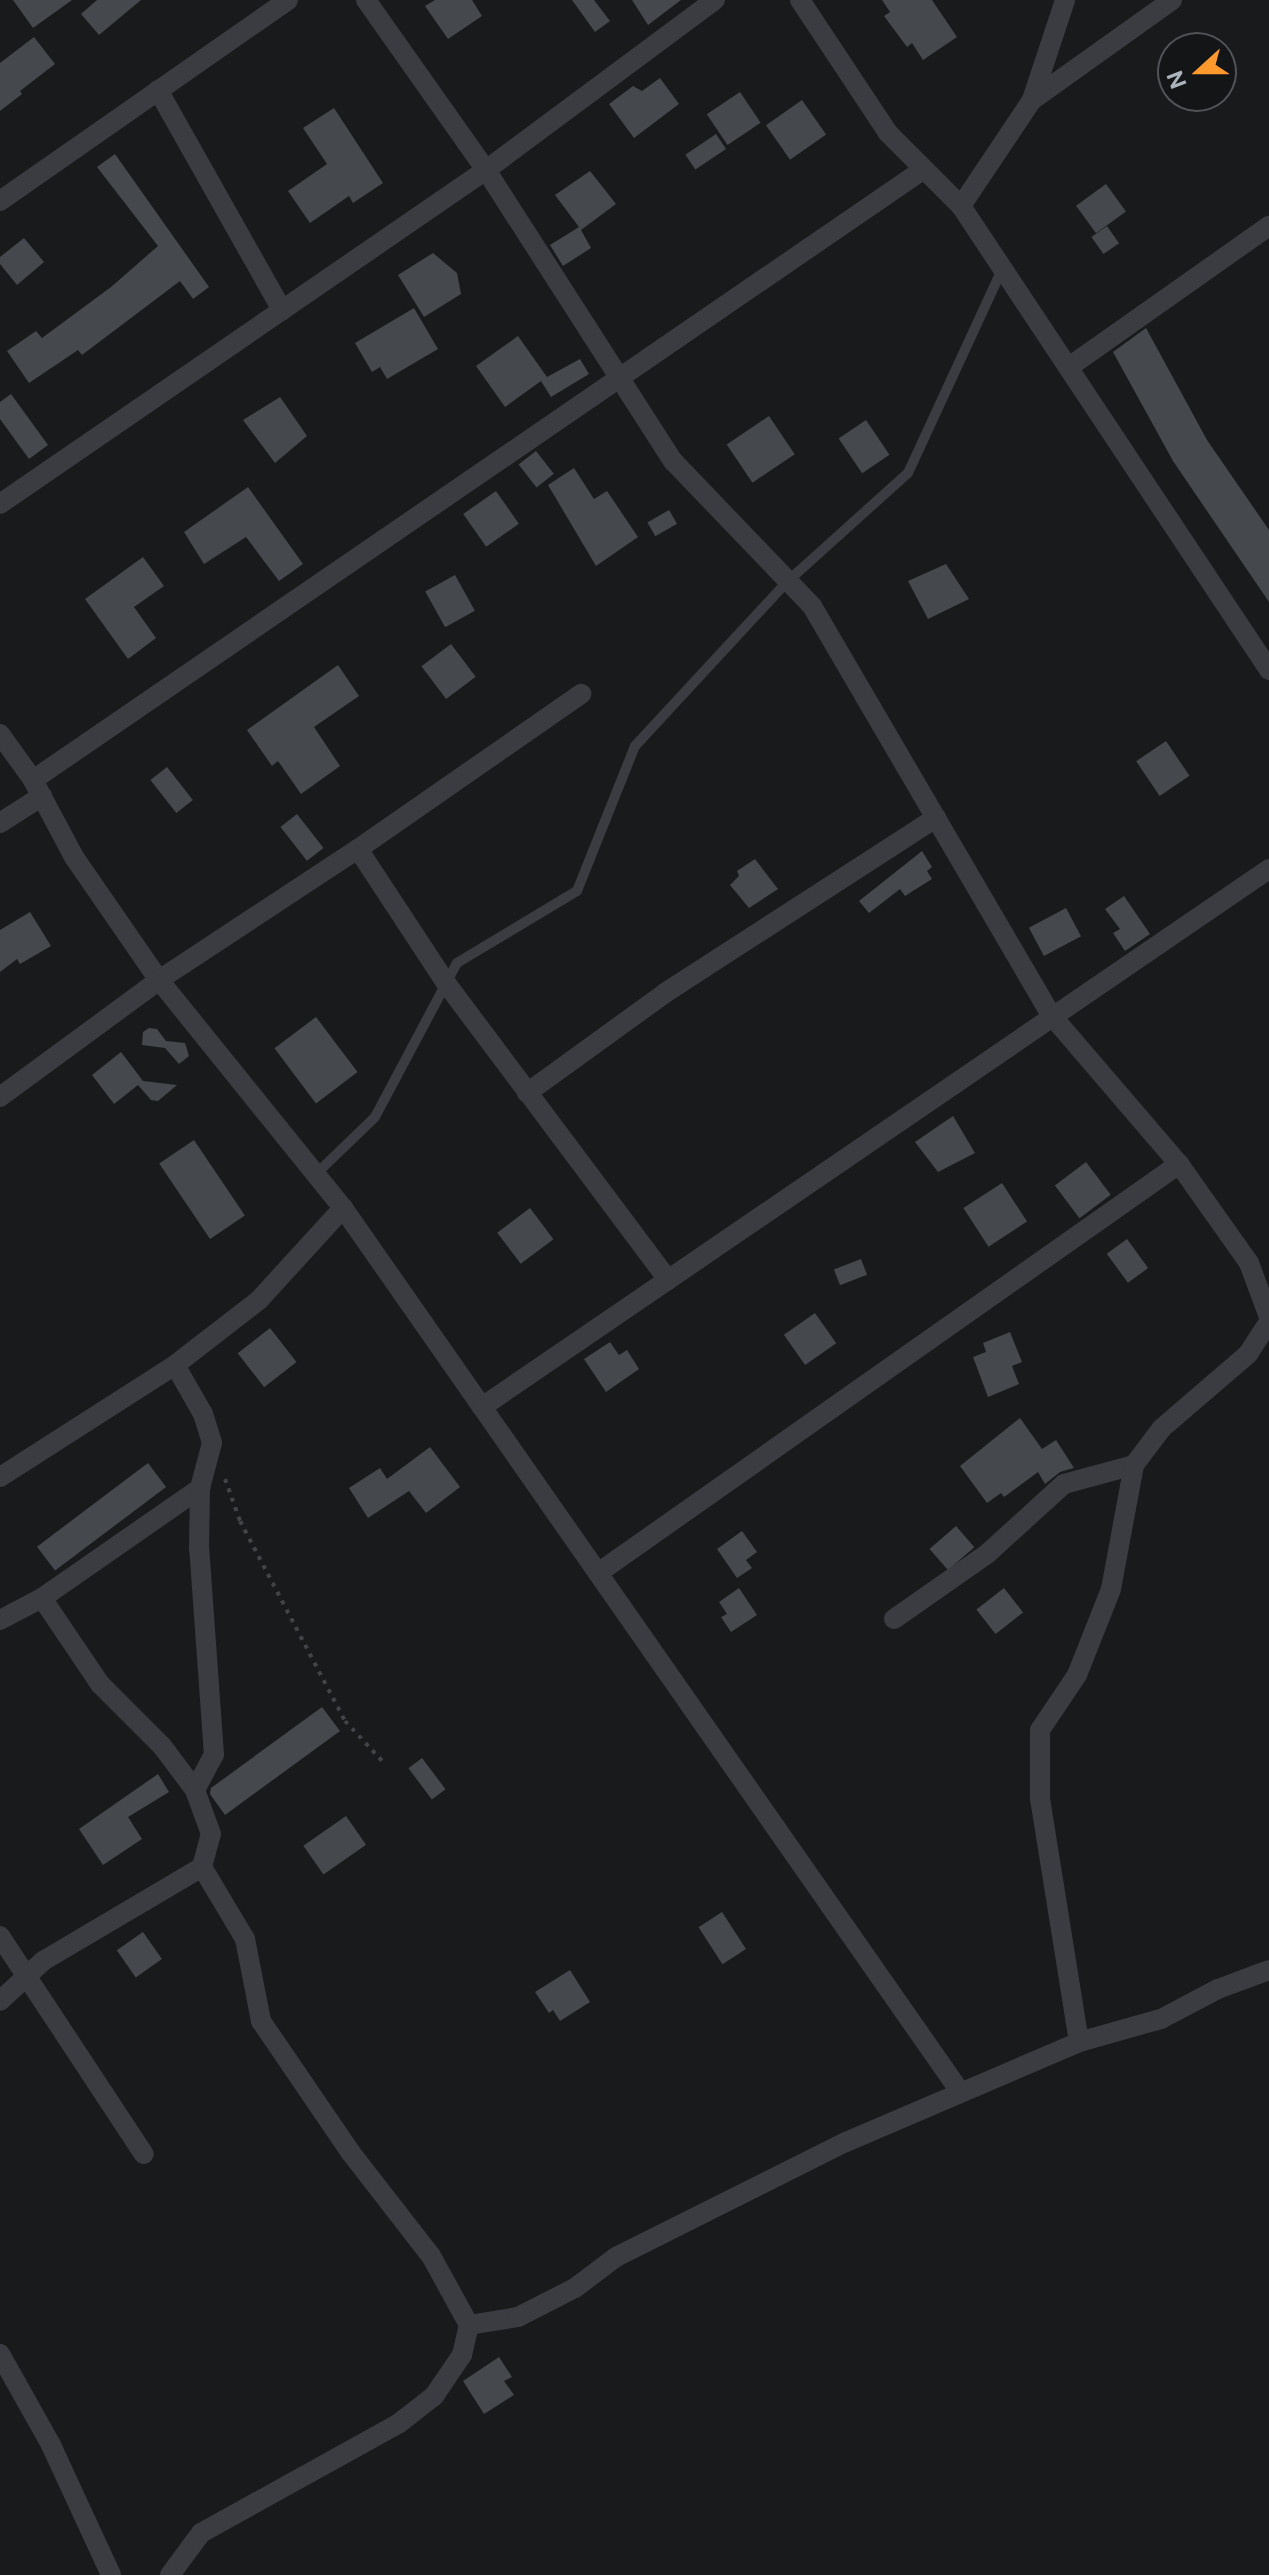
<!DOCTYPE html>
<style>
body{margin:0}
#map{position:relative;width:1269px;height:2575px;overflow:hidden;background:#191a1c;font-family:"Public Sans",sans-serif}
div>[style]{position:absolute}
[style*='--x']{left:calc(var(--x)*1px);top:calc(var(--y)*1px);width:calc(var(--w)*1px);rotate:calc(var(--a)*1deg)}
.building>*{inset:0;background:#45484c;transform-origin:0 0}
.path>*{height:4px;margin-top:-2px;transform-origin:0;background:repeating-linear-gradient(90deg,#404348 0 4px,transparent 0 10px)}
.lane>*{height:10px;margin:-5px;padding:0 5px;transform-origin:5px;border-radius:5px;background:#3a3c41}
.street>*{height:20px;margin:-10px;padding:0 10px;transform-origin:10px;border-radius:10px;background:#3a3c41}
span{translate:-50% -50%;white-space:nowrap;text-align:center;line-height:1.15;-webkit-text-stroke:8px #141517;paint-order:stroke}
.north{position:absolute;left:1157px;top:32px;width:80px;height:80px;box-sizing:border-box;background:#141517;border:2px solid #505459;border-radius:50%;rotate:249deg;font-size:22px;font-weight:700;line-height:32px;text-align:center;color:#abb3bc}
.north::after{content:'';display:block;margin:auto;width:28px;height:36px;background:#ff992e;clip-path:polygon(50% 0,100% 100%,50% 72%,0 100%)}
</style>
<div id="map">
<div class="building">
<i style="clip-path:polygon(13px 0,72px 0,33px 28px)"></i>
<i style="clip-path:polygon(97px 0,141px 0,99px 35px,81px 14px)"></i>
<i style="clip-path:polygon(435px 0,472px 0,482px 16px,448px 39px,425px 6px)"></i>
<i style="clip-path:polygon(572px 0,594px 0,610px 21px,595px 32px)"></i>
<i style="clip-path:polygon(632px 0,681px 0,648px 25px)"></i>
<i style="clip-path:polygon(882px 0,932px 0,957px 37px,923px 60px,912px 43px,907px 47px,884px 16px,890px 12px)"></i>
<i style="clip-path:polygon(34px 37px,55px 64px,20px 91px,22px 94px,0 111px,0 63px)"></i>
<i style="clip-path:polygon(660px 78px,679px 104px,634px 138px,609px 104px,633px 86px,642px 91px)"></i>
<i style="left:740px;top:92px;width:37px;height:40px;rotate:56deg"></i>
<i style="left:802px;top:100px;width:42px;height:44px;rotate:55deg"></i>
<i style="clip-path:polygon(334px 108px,383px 183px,353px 203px,349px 196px,310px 223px,288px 191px,327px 164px,303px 128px)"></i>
<i style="left:716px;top:134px;width:18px;height:37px;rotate:56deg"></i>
<i style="clip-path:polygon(115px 154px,209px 287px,193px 299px,180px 281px,82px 355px,78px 350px,29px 383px,7px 351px,36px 331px,42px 338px,111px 287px,158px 246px,97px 167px)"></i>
<i style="clip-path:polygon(590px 171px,616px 204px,581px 230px,591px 248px,563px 266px,550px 245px,579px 227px,555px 195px)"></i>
<i style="left:1106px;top:184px;width:34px;height:37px;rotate:54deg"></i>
<i style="left:1107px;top:226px;width:21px;height:19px;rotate:55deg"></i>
<i style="clip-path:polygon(24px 238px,44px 262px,17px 285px,0 264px,0 257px)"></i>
<i style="clip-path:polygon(433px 253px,457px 273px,461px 294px,424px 317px,398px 275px)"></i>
<i style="clip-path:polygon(414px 308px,438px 349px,387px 379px,380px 367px,372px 372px,355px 343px)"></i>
<i style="clip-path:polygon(1146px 328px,1207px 440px,1269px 530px,1269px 602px,1173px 461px,1113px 352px)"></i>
<i style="clip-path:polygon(518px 336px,547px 377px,580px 359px,589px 374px,551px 397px,541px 381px,505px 407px,476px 366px)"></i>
<i style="clip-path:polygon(11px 394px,48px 445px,29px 459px,0 419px,0 402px)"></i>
<i style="clip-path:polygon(280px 397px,307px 436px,275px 463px,243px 420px)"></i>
<i style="left:769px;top:416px;width:46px;height:51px;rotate:56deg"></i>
<i style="left:866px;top:420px;width:42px;height:33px;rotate:56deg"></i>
<i style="left:536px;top:451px;width:29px;height:22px;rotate:52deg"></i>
<i style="clip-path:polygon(574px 468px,594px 499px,607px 491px,638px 537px,596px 566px,548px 485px)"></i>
<i style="clip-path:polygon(248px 487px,303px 564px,279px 581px,246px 537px,204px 564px,184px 532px)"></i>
<i style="left:496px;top:491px;width:40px;height:40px;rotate:55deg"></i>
<i style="left:669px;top:510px;width:16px;height:25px;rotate:60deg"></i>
<i style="clip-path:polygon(143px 557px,164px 586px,134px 607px,156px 638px,128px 659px,85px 599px)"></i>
<i style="clip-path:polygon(946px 564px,969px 599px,928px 619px,908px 581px)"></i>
<i style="left:455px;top:575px;width:41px;height:34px;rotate:61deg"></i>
<i style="left:451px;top:644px;width:41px;height:37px;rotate:53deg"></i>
<i style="clip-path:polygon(338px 665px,359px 696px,314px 727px,340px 766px,301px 794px,278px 761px,272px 766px,247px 730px)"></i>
<i style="left:1166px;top:741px;width:42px;height:36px;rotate:56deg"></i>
<i style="left:167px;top:767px;width:42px;height:21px;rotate:52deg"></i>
<i style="left:297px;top:814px;width:43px;height:21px;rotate:52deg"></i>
<i style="clip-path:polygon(922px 851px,932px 867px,927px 871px,932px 879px,905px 896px,900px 889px,869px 913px,859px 901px)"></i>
<i style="clip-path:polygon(755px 859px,778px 889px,749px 908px,730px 885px,739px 876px,737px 871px)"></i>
<i style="clip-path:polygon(1124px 896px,1150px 934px,1125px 951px,1113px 933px,1120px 929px,1105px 909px)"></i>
<i style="left:1066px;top:908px;width:32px;height:42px;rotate:62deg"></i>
<i style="clip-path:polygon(30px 912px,51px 946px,20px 964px,17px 959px,0 972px,0 930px)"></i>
<i style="left:316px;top:1017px;width:69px;height:52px;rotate:53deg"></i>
<i style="clip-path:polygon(149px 1028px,157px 1029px,166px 1041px,185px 1043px,189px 1056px,179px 1064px,165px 1048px,142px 1045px,143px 1032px)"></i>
<i style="clip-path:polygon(121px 1052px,143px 1081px,177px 1085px,158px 1101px,151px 1100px,138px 1085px,114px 1104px,92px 1075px)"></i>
<i style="clip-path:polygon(953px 1116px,975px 1153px,938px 1172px,915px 1142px)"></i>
<i style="left:194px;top:1140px;width:91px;height:42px;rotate:56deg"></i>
<i style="left:1086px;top:1162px;width:41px;height:39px;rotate:53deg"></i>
<i style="left:1002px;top:1183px;width:46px;height:46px;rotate:57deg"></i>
<i style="left:530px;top:1208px;width:39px;height:41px;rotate:53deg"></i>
<i style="left:1127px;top:1239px;width:36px;height:25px;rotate:54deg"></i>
<i style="left:861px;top:1259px;width:17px;height:29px;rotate:69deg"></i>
<i style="left:815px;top:1313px;width:37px;height:38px;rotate:55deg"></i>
<i style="left:270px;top:1328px;width:43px;height:41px;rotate:52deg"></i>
<i style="clip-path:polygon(1010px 1332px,1022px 1362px,1012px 1366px,1019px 1384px,988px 1397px,973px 1357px,986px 1352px,983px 1343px)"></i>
<i style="clip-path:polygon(610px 1342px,619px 1355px,627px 1350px,639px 1369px,606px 1392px,584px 1359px)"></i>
<i style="clip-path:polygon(1020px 1418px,1042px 1449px,1056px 1440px,1074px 1468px,1060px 1472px,1045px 1484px,1038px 1472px,1004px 1497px,1001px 1493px,987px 1503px,960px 1466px)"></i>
<i style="clip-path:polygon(430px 1447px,460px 1487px,426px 1513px,409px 1491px,368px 1518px,349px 1488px,380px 1468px,387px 1479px)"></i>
<i style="left:148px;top:1463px;width:30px;height:139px;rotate:53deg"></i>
<i style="left:956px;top:1526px;width:28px;height:35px;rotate:49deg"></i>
<i style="clip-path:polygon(742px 1531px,757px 1552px,746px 1560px,752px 1568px,737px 1578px,717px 1549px)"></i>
<i style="clip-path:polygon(739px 1588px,757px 1615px,731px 1632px,721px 1617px,727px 1614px,719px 1602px)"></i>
<i style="left:1004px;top:1588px;width:31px;height:35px;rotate:52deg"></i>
<i style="clip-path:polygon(322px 1707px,340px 1731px,225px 1815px,210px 1794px,211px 1788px)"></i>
<i style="left:422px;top:1758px;width:39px;height:17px;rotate:53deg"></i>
<i style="clip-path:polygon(158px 1774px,169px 1792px,128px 1817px,142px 1839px,103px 1865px,79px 1829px)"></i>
<i style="left:346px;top:1816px;width:35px;height:52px;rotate:55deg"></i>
<i style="left:722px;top:1912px;width:44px;height:28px;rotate:57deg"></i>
<i style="left:143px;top:1932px;width:33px;height:32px;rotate:55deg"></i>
<i style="clip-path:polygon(570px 1970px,590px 2002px,560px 2021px,553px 2010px,549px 2013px,535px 1992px)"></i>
<i style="clip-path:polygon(499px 2357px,512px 2377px,504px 2381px,514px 2395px,484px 2414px,463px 2381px)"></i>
</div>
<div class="path">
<i style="--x:225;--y:1479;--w:45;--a:70.3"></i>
<i style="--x:240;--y:1521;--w:226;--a:62.3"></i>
<i style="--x:345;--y:1721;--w:59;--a:47.1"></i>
</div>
<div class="lane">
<i style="--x:316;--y:1174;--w:82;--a:-44"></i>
<i style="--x:375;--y:1117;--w:174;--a:-62"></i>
<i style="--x:457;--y:963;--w:140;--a:-31"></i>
<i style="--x:577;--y:891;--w:156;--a:-68.2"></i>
<i style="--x:635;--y:746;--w:225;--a:-47.2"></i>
<i style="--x:788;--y:581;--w:161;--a:-42"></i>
<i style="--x:908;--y:473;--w:224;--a:-65.2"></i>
</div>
<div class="street">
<i style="--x:366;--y:0;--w:208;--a:54.8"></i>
<i style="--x:486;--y:170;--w:346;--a:57.3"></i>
<i style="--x:673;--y:461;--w:201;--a:46.2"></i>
<i style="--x:812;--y:606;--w:475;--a:59.7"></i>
<i style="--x:1052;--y:1016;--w:195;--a:49.4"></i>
<i style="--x:1179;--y:1164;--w:121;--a:54.7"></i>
<i style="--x:1249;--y:1263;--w:58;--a:69.7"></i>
<i style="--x:800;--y:0;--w:159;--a:56.5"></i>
<i style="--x:888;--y:133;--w:103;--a:45"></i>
<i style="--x:961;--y:206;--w:557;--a:56.42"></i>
<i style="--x:158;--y:90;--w:253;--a:60.6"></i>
<i style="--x:1032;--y:100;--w:105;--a:-71.7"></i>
<i style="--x:0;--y:201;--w:351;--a:-34.9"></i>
<i style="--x:961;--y:206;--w:128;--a:-56.2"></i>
<i style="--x:1032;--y:100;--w:172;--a:-35.5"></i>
<i style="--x:1069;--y:367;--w:245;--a:-35.2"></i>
<i style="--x:0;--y:504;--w:590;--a:-34.5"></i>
<i style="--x:486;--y:170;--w:285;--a:-36.6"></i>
<i style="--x:0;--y:734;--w:57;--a:54.3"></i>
<i style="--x:33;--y:780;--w:87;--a:62"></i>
<i style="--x:74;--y:857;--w:150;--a:55.4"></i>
<i style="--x:159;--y:980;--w:293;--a:51.1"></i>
<i style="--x:343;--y:1208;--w:1079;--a:55.07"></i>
<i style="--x:33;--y:780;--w:1080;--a:-34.44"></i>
<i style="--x:0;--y:823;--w:50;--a:-32.7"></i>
<i style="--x:358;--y:849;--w:160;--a:56.7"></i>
<i style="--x:446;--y:983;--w:371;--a:53.2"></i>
<i style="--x:527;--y:1093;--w:170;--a:-35.9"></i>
<i style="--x:665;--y:993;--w:323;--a:-32.9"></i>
<i style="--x:0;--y:1097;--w:197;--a:-36.3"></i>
<i style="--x:159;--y:980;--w:238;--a:-33.4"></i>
<i style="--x:358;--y:849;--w:272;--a:-34.8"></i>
<i style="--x:482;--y:1407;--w:953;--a:-34.36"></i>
<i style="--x:0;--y:1477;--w:208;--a:-32.6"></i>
<i style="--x:175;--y:1365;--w:106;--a:-37.7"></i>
<i style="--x:259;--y:1300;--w:125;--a:-47.6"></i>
<i style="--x:598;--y:1573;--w:711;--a:-35.14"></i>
<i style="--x:42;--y:1598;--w:104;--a:56"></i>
<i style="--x:100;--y:1684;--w:88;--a:45"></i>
<i style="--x:162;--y:1746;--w:55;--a:53.1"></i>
<i style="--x:894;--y:1619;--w:113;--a:-35"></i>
<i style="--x:987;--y:1554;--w:104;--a:-42.3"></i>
<i style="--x:1064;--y:1484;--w:73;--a:-15.2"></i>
<i style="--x:0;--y:1620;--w:47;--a:-27.6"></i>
<i style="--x:42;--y:1598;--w:193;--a:-34.8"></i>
<i style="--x:0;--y:1936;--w:261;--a:56.6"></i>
<i style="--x:0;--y:2001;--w:59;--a:-42.9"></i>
<i style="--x:43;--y:1961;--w:185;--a:-30.6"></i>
<i style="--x:202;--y:1867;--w:34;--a:-75"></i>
<i style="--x:211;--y:1834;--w:47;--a:-110"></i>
<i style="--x:195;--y:1790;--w:40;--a:-62"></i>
<i style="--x:214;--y:1755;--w:208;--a:-94.1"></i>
<i style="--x:199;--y:1548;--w:60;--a:-89"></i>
<i style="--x:200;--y:1488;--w:47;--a:-75.1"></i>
<i style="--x:212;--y:1443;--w:30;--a:-107"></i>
<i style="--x:203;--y:1414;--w:56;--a:-119.7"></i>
<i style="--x:1079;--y:2042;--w:246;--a:-99.1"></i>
<i style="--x:1040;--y:1799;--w:69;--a:-90"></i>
<i style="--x:1040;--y:1730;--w:66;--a:-56.1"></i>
<i style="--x:1077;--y:1675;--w:92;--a:-68.4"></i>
<i style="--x:1111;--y:1589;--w:126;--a:-79.5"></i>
<i style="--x:1134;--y:1465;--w:46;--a:-52.9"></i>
<i style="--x:1162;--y:1428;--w:113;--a:-40.7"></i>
<i style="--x:1248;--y:1354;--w:38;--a:-57"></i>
<i style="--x:469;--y:2325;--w:50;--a:-9.3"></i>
<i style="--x:518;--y:2317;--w:64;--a:-27"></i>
<i style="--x:575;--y:2288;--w:51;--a:-37.1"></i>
<i style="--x:616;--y:2257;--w:257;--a:-26.6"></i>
<i style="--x:846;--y:2142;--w:254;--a:-23.2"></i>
<i style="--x:1079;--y:2042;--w:85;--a:-15.7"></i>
<i style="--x:1161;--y:2019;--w:64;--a:-27.8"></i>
<i style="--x:1218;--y:1989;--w:54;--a:-20.4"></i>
<i style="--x:0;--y:2354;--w:104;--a:60.7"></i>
<i style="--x:51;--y:2445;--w:143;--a:65.2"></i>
<i style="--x:170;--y:2575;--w:52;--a:-53.6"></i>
<i style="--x:201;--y:2533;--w:225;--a:-29"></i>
<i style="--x:398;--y:2424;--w:46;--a:-37.9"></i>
<i style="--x:434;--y:2396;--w:50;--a:-55.7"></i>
<i style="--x:462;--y:2355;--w:31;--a:-77"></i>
<i style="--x:469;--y:2325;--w:79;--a:-118.8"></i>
<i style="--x:431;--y:2256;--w:130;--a:-127.8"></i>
<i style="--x:351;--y:2153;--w:160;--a:-124.3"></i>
<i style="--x:261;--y:2021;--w:84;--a:-101"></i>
<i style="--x:245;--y:1939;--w:84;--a:-120.8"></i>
</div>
<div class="north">N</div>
</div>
